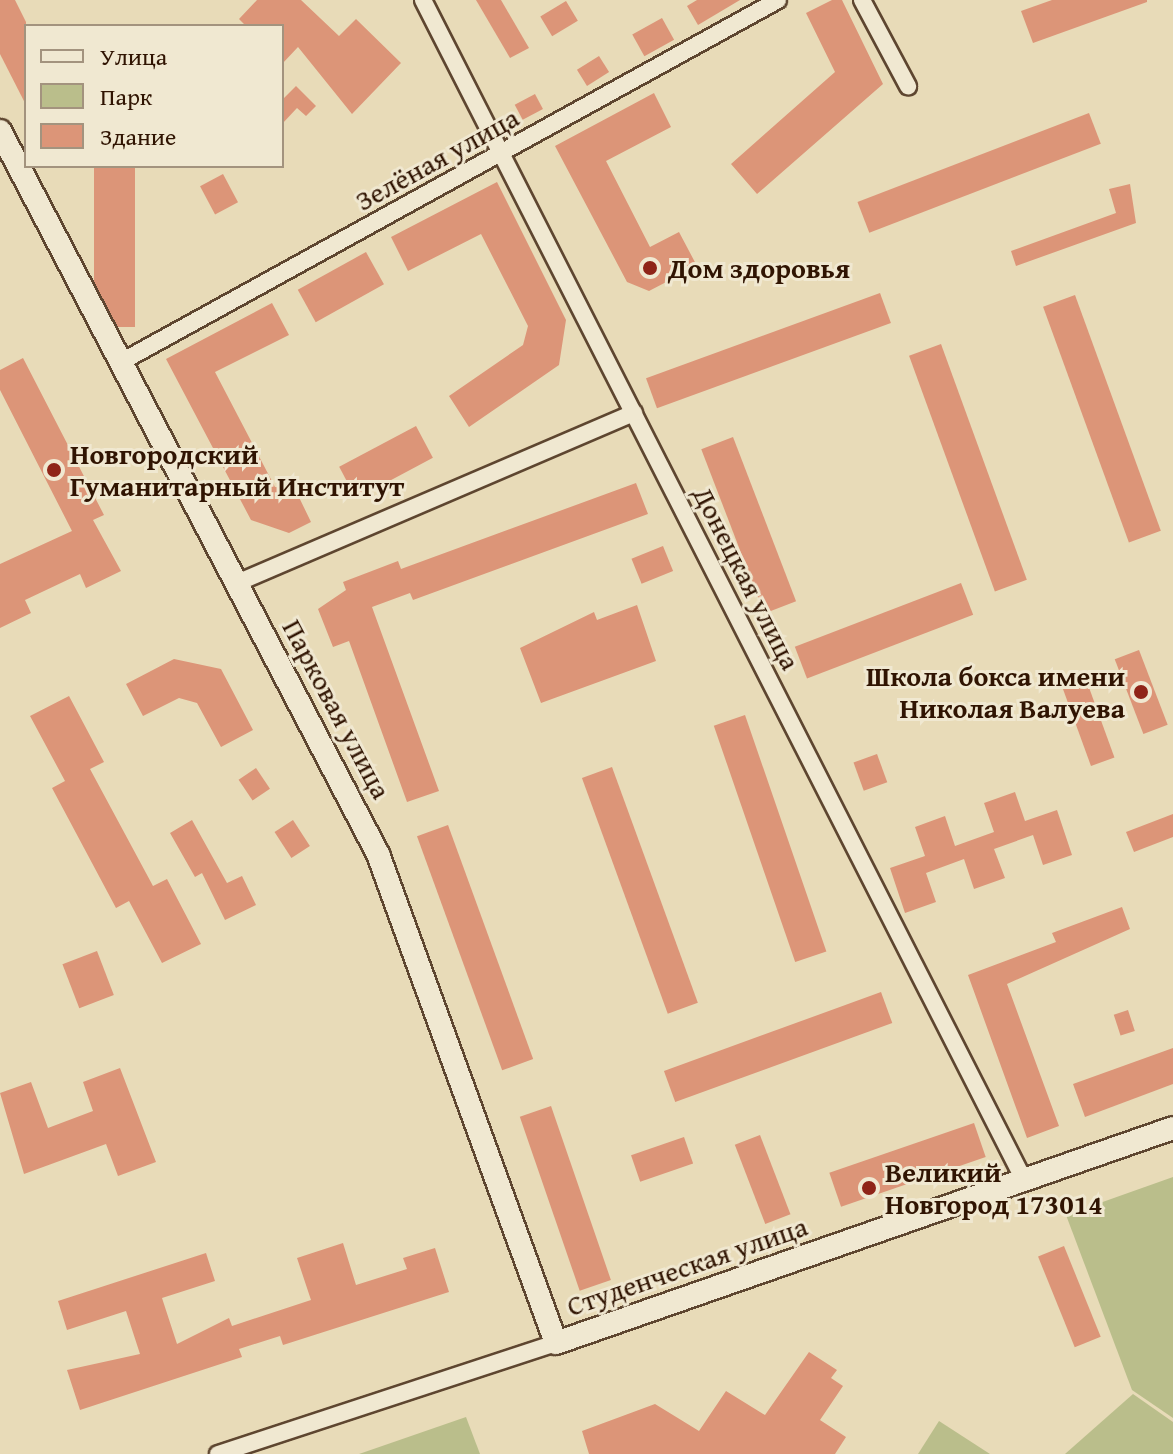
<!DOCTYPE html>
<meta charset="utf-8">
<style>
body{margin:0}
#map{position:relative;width:1173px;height:1454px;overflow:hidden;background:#e8dbb8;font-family:"Gentium Book Plus",serif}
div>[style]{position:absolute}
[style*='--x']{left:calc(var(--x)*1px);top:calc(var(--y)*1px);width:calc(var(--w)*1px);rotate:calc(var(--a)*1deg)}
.green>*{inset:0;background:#babe8b}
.building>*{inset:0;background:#dc9578;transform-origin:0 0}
.roads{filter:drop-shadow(2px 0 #5e4630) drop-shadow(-2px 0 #5e4630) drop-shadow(0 2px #5e4630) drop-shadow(0 -2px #5e4630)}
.street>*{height:16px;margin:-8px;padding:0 8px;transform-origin:8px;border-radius:8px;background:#f0e8d1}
.secondary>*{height:22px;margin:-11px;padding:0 11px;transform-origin:11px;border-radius:11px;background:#f0e8d1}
.dots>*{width:22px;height:22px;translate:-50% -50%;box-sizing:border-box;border:4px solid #f0e8d1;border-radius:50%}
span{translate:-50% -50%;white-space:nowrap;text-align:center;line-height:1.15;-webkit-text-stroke:6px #f0e8d1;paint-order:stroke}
.street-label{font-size:28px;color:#301402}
.poi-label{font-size:28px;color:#301402;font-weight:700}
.left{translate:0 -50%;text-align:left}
.right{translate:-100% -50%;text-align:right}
.legend{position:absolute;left:24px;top:24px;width:260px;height:144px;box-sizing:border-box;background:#f0e8d1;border:2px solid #a3937e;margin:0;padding:10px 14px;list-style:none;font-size:24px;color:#301402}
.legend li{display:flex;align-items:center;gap:16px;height:40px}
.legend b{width:40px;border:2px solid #a3937e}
</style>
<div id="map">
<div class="green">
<i style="clip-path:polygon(1173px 1177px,1173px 1418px,1132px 1390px,1066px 1215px)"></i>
<i style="clip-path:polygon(1133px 1394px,1173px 1422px,1173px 1454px,1065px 1454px)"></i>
<i style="clip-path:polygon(466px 1417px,480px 1454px,359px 1454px)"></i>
<i style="clip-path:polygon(939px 1421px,990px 1454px,918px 1454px)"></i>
</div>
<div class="building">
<i style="clip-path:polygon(0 0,15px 0,26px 22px,26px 105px,0 54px)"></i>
<i style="clip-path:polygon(257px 0,301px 0,339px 36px,356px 19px,401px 63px,352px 114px,298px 47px,282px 64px,282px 26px,246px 26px,239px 19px)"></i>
<i style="clip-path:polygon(476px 0,501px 0,529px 48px,510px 58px)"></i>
<i style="clip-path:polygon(697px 0,740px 0,698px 25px,687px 6px)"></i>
<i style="clip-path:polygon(832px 0,842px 0,883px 84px,757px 194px,731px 164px,835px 72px,806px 13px)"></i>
<i style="clip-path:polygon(1052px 0,1147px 0,1147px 2px,1033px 43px,1021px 11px)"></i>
<i style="left:566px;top:1px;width:23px;height:30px;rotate:59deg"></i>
<i style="left:662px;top:18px;width:25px;height:34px;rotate:61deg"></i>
<i style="left:599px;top:56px;width:19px;height:26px;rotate:58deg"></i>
<i style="clip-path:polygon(296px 86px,316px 106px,306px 116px,297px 108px,282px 124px,282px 100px)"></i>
<i style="clip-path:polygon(654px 93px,671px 127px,606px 161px,650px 247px,679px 232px,697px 266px,649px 291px,627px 282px,555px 146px)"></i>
<i style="left:535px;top:94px;width:17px;height:23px;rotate:62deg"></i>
<i style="left:1089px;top:113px;width:33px;height:248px;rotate:69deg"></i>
<i style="left:94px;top:166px;width:41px;height:161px"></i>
<i style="left:223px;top:174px;width:32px;height:26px;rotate:62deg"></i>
<i style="clip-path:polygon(497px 182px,566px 320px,559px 365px,469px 427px,449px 396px,523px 345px,528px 326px,481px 234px,408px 271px,391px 237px)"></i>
<i style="clip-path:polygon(1130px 184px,1136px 223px,1016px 266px,1011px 251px,1116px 213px,1109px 189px)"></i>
<i style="left:366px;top:252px;width:37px;height:78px;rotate:61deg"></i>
<i style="left:880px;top:293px;width:32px;height:249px;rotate:70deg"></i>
<i style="left:1075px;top:295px;width:251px;height:34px;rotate:70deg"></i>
<i style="clip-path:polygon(272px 303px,289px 335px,215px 372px,275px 487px,295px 489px,311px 522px,289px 533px,251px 520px,166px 359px)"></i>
<i style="left:941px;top:344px;width:251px;height:34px;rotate:70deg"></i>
<i style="clip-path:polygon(23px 358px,104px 515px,93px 520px,121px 571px,86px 588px,80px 574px,25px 600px,31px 613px,0 628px,0 564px,72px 531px,0 390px,0 370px)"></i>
<i style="left:416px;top:426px;width:36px;height:87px;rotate:62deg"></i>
<i style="left:733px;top:437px;width:176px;height:34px;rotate:69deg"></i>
<i style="clip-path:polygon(636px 483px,648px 514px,413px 600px,410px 593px,372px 607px,439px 791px,407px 802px,349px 641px,333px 647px,318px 609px,346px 590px,343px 582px,398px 561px,401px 569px)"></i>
<i style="left:663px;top:546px;width:27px;height:34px;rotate:68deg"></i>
<i style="left:961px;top:583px;width:34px;height:178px;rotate:69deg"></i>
<i style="clip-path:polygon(637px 605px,656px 661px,541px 703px,520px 648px,594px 612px,597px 620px)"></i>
<i style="left:1139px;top:650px;width:80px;height:26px;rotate:69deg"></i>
<i style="clip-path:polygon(174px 659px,221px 669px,253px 730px,221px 747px,197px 703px,179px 698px,143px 716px,126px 684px)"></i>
<i style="left:1083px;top:671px;width:92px;height:25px;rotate:70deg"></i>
<i style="clip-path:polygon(69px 696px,104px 762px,90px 769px,153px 886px,167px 879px,201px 944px,162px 963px,129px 901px,116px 908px,52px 788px,65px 781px,30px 716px)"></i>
<i style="left:745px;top:715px;width:250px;height:33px;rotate:71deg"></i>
<i style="left:877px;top:754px;width:30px;height:25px;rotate:70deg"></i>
<i style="left:612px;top:767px;width:251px;height:32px;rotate:70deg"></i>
<i style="left:256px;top:768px;width:25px;height:21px;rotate:56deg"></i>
<i style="clip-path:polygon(1015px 792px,1025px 821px,1057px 810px,1072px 855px,1043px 865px,1033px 835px,994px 849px,1005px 878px,974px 889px,964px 859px,926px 873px,936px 902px,905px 913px,890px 868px,925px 856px,915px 827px,945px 816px,955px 846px,994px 832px,984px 803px)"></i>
<i style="clip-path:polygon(1173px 814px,1173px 837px,1134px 852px,1126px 832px)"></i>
<i style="clip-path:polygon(192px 820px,227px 883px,242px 876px,256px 905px,225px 920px,202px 873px,195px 877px,170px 833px)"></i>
<i style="left:293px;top:820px;width:31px;height:22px;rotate:57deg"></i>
<i style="left:448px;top:825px;width:249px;height:33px;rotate:70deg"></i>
<i style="clip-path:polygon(1122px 907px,1130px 929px,1007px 984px,1059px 1126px,1027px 1138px,968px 975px,1056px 942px,1052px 933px)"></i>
<i style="left:97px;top:951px;width:47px;height:37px;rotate:69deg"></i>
<i style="left:881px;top:992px;width:33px;height:231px;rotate:70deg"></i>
<i style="left:1128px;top:1010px;width:22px;height:15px;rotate:72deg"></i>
<i style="clip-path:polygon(1173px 1048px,1173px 1084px,1085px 1117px,1073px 1084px)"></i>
<i style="clip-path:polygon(120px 1068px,156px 1162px,118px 1176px,106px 1144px,24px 1174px,0 1093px,31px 1082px,48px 1128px,93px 1111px,83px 1082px)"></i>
<i style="left:551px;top:1106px;width:184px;height:33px;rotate:71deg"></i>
<i style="left:974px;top:1123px;width:36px;height:153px;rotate:71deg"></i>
<i style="left:760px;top:1135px;width:85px;height:27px;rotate:69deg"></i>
<i style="left:684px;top:1137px;width:28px;height:56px;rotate:71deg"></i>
<i style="clip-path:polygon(343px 1243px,356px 1285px,407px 1269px,403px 1258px,435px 1248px,449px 1292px,283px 1345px,280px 1336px,239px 1349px,242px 1357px,80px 1410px,67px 1370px,140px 1354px,126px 1311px,67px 1330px,58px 1301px,206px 1253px,215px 1281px,162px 1298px,177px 1344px,229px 1318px,232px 1326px,311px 1300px,297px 1258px)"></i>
<i style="left:1064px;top:1246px;width:98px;height:28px;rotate:68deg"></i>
<i style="clip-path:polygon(809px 1352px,837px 1370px,831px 1378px,843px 1386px,820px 1420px,846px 1437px,835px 1454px,589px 1454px,582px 1431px,655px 1404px,699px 1431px,726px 1391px,765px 1415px)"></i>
</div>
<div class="roads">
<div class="street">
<i style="--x:423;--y:0;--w:1324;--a:63.01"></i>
<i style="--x:862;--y:0;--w:98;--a:61.9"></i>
<i style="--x:121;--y:362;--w:750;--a:-28.85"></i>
<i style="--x:237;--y:583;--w:432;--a:-23.2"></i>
<i style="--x:218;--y:1454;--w:356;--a:-18.2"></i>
</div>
<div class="secondary">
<i style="--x:0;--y:131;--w:816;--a:62.4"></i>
<i style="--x:378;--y:854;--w:520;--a:70"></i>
<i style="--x:556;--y:1343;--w:653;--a:-19.21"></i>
</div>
</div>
<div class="dots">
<i style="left:650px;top:268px;background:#8f2418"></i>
<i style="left:54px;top:470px;background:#8f2418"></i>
<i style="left:1141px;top:692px;background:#8f2418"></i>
<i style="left:869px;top:1188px;background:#8f2418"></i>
</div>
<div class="street-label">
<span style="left:437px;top:159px;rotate:-29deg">Зелёная улица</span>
<span style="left:747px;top:578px;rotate:63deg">Донецкая улица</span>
<span style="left:337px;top:709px;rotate:62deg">Парковая улица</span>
<span style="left:687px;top:1266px;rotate:-19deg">Студенческая улица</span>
</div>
<div class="poi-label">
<span class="left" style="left:668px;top:268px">Дом здоровья</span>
<span class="left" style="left:70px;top:470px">Новгородский<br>Гуманитарный Институт</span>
<span class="right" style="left:1125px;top:692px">Школа бокса имени<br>Николая Валуева</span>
<span class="left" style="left:885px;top:1188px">Великий<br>Новгород 173014</span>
</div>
<ul class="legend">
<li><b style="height:10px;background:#f0e8d1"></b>Улица</li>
<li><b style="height:22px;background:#babe8b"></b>Парк</li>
<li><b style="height:22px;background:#dc9578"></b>Здание</li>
</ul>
</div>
